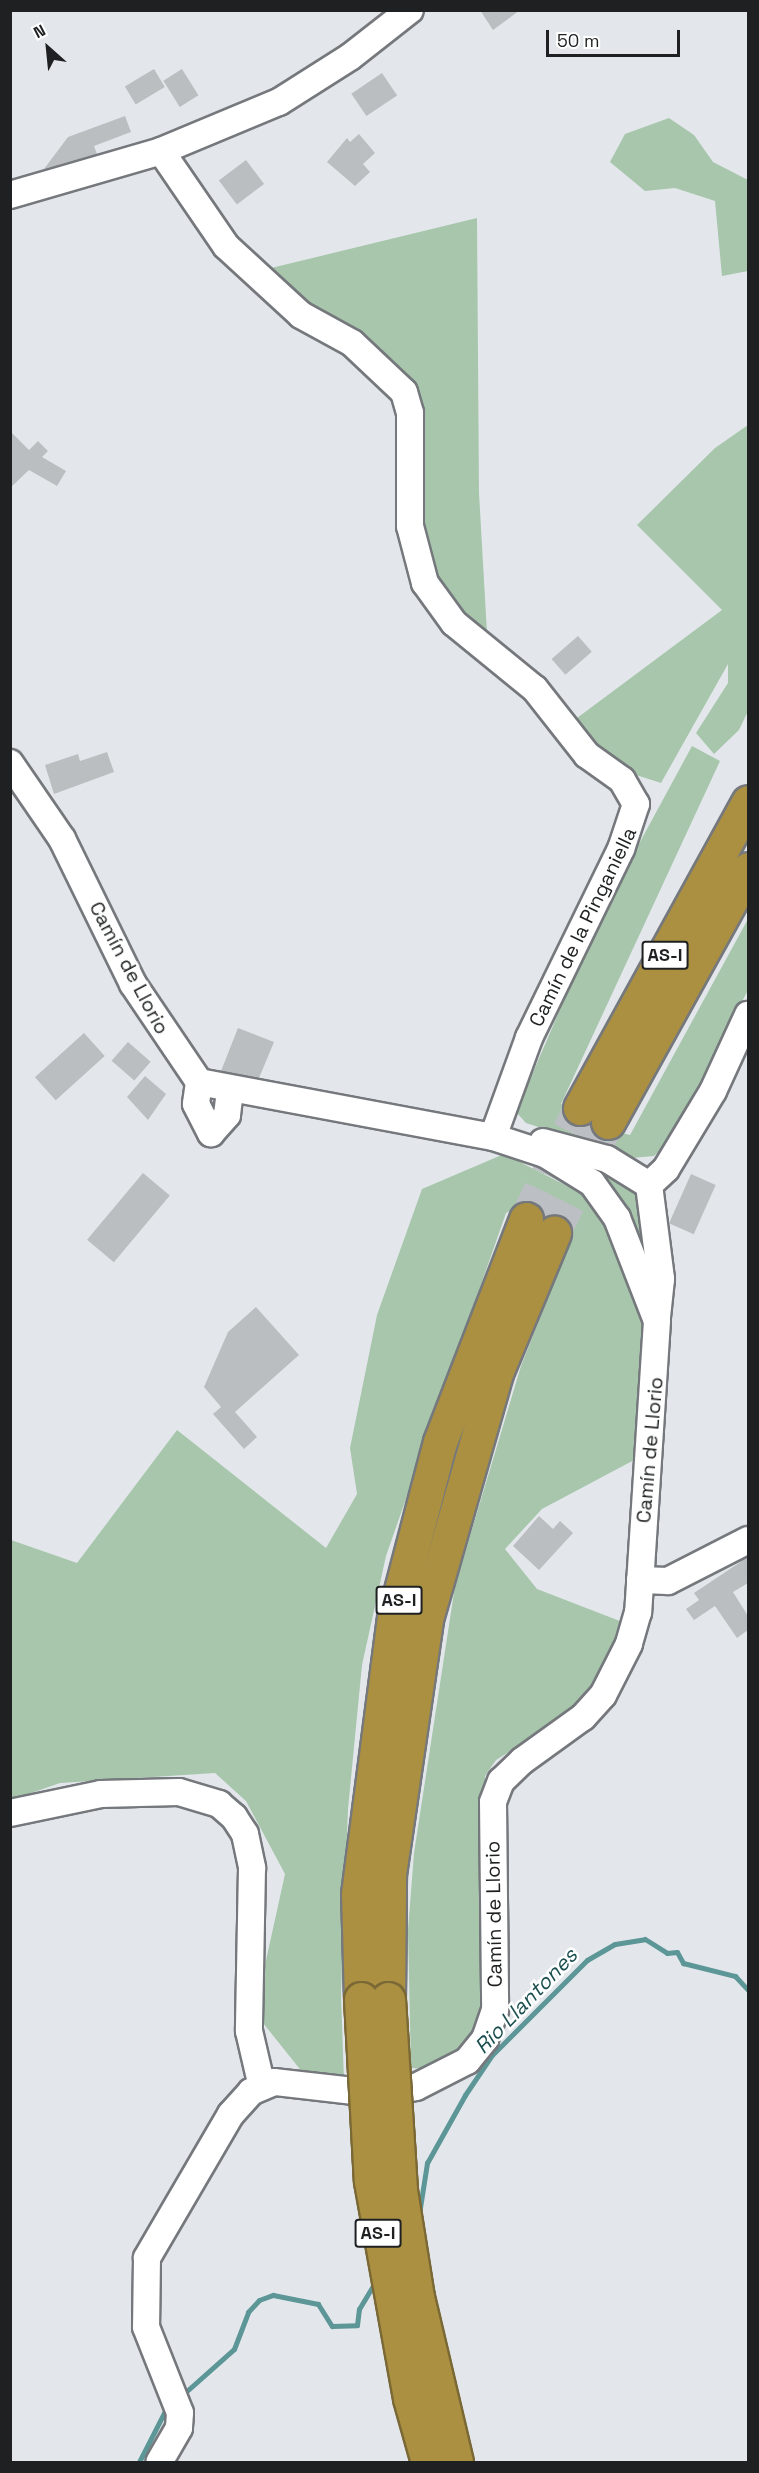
<!DOCTYPE html>
<meta charset="utf-8">
<style>
body{margin:0}
#map{position:relative;width:759px;height:2473px;overflow:hidden;background:#e3e7eb;font-family:"Space Grotesk",sans-serif}
div>[style]{position:absolute}
[style*='--x']{left:calc(var(--x)*1px);top:calc(var(--y)*1px);width:calc(var(--w)*1px);rotate:calc(var(--a)*1deg)}
.green>*{inset:0;background:#a7c6ac}
.stream>*{height:5px;margin:-2.5px;padding:0 2.5px;transform-origin:2.5px;border-radius:2.5px;background:#5c9697}
.building>*{inset:0;background:#babec1;transform-origin:0 0}
.highway-tunnel>*{height:33px;margin-top:-16.5px;transform-origin:0;background:repeating-linear-gradient(90deg,#bcbfc3 0 33px,transparent 0 49px)}
.roads{filter:drop-shadow(2px 0 #75787c) drop-shadow(-2px 0 #75787c) drop-shadow(0 2px #75787c) drop-shadow(0 -2px #75787c)}
.minor>*{height:26px;margin:-13px;padding:0 13px;transform-origin:13px;border-radius:13px;background:#fff}
.highway>*{height:33px;margin:-16.5px;padding:0 16.5px;transform-origin:16.5px;border-radius:16.5px;background:#ab9042}
.bridges{filter:drop-shadow(2px 0 #7a6936) drop-shadow(-2px 0 #7a6936) drop-shadow(0 2px #7a6936) drop-shadow(0 -2px #7a6936)}
.highway-bridge>*{height:33px;margin:-16.5px;padding:0 16.5px;transform-origin:16.5px;border-radius:16.5px;background:#ab9042}
span{translate:-50% -50%;white-space:nowrap;text-align:center;line-height:1.15;-webkit-text-stroke:5px #fff;paint-order:stroke}
.shield-label span{padding:2px 4px;background:#fff;border:2px solid;border-radius:4px;-webkit-text-stroke-width:0}
.shield-label{font-size:18px;color:#1e2021;font-weight:700}
.street-label{font-size:20px;color:#1e2021}
.water-label{font-size:21px;color:#1a4e4f;font-style:italic}
.frame{position:absolute;inset:0;border:12px solid #1e2021;pointer-events:none}
.north{position:absolute;left:18px;top:18px;width:60px;height:60px;-webkit-text-stroke:4px #fff;paint-order:stroke;rotate:333deg;font-size:16px;font-weight:700;line-height:24px;text-align:center;color:#1e2021}
.north::after{content:'';display:block;margin:auto;width:21px;height:27px;background:#1e2021;clip-path:polygon(50% 0,100% 100%,50% 72%,0 100%)}
.scale{position:absolute;left:546px;top:30px;width:134px;height:27px;box-sizing:border-box;border:3px solid #1e2021;border-top:0;padding-left:8px;font-size:18px;line-height:21px;white-space:nowrap;color:#1e2021;-webkit-text-stroke:4px #fff;paint-order:stroke}
</style>
<div id="map">
<div class="green">
<i style="clip-path:polygon(669px 118px,694px 135px,713px 162px,748px 180px,748px 271px,722px 276px,715px 201px,675px 188px,645px 191px,610px 162px,625px 134px)"></i>
<i style="clip-path:polygon(477px 218px,479px 493px,487px 633px,462px 619px,430px 568px,418px 533px,421px 433px,334px 325px,263px 270px)"></i>
<i style="clip-path:polygon(748px 425px,748px 711px,739px 730px,714px 754px,696px 733px,728px 683px,728px 664px,661px 783px,633px 774px,593px 746px,573px 721px,722px 610px,637px 525px,715px 448px)"></i>
<i style="clip-path:polygon(692px 746px,720px 761px,561px 1104px,573px 1113px,593px 1116px,602px 1128px,630px 1135px,748px 919px,748px 990px,668px 1143px,654px 1156px,632px 1158px,526px 1123px,516px 1112px,601px 914px)"></i>
<i style="clip-path:polygon(504px 1154px,597px 1201px,632px 1282px,648px 1338px,636px 1459px,542px 1509px,505px 1549px,537px 1589px,625px 1623px,600px 1683px,577px 1710px,496px 1760px,485px 1776px,489px 1995px,473px 2041px,434px 2069px,411px 2068px,408px 1930px,414px 1853px,455px 1586px,521px 1366px,570px 1242px,566px 1234px,513px 1209px,506px 1213px,386px 1556px,362px 1665px,348px 1809px,341px 1994px,344px 2081px,303px 2073px,263px 2023px,263px 1974px,285px 1874px,246px 1801px,215px 1773px,60px 1783px,11px 1800px,11px 1540px,77px 1563px,177px 1430px,326px 1548px,357px 1494px,350px 1448px,377px 1315px,422px 1189px)"></i>
<i style="clip-path:polygon(574px 1159px,593px 1161px,636px 1186px,652px 1287px)"></i>
</div>
<div class="stream">
<i style="--x:419;--y:2214;--w:52;--a:-81.1"></i>
<i style="--x:427;--y:2163;--w:78;--a:-60.8"></i>
<i style="--x:465;--y:2095;--w:48;--a:-56"></i>
<i style="--x:492;--y:2055;--w:134;--a:-45"></i>
<i style="--x:587;--y:1960;--w:32;--a:-30"></i>
<i style="--x:615;--y:1944;--w:30;--a:-9"></i>
<i style="--x:645;--y:1939;--w:26;--a:32"></i>
<i style="--x:667;--y:1953;--w:10;--a:-6"></i>
<i style="--x:677;--y:1952;--w:13;--a:61"></i>
<i style="--x:683;--y:1963;--w:54;--a:14"></i>
<i style="--x:735;--y:1976;--w:19;--a:47"></i>
<i style="--x:180;--y:2397;--w:72;--a:-41.6"></i>
<i style="--x:234;--y:2349;--w:40;--a:-69"></i>
<i style="--x:248;--y:2312;--w:16;--a:-47"></i>
<i style="--x:259;--y:2300;--w:15;--a:-20"></i>
<i style="--x:273;--y:2295;--w:46;--a:11.3"></i>
<i style="--x:318;--y:2304;--w:26;--a:58"></i>
<i style="--x:332;--y:2326;--w:25;--a:-2"></i>
<i style="--x:357;--y:2325;--w:16;--a:-83"></i>
<i style="--x:359;--y:2309;--w:33;--a:-59"></i>
<i style="--x:139;--y:2462;--w:66;--a:-63"></i>
</div>
<div class="building">
<i style="clip-path:polygon(480px 10px,520px 10px,493px 30px)"></i>
<i style="left:154px;top:69px;width:21px;height:34px;rotate:59deg"></i>
<i style="left:182px;top:69px;width:31px;height:22px;rotate:58deg"></i>
<i style="left:382px;top:73px;width:27px;height:37px;rotate:56deg"></i>
<i style="clip-path:polygon(125px 116px,131px 132px,94px 146px,97px 154px,44px 169px,68px 137px)"></i>
<i style="clip-path:polygon(359px 134px,375px 153px,363px 164px,370px 172px,355px 186px,327px 162px,347px 138px,350px 142px)"></i>
<i style="left:246px;top:160px;width:30px;height:34px;rotate:53deg"></i>
<i style="clip-path:polygon(10px 431px,29px 450px,38px 441px,48px 451px,42px 457px,66px 471px,57px 486px,29px 470px,10px 488px)"></i>
<i style="left:578px;top:636px;width:21px;height:35px;rotate:49deg"></i>
<i style="clip-path:polygon(107px 752px,114px 772px,54px 794px,45px 765px,78px 754px,80px 761px)"></i>
<i style="clip-path:polygon(238px 1028px,274px 1042px,259px 1078px,221px 1071px)"></i>
<i style="left:84px;top:1033px;width:31px;height:66px;rotate:48deg"></i>
<i style="left:128px;top:1042px;width:30px;height:25px;rotate:41deg"></i>
<i style="clip-path:polygon(145px 1076px,166px 1094px,148px 1120px,127px 1097px)"></i>
<i style="left:143px;top:1173px;width:35px;height:87px;rotate:40deg"></i>
<i style="left:691px;top:1174px;width:27px;height:54px;rotate:24deg"></i>
<i style="clip-path:polygon(256px 1307px,299px 1355px,235px 1412px,257px 1437px,244px 1449px,213px 1414px,221px 1407px,204px 1387px,228px 1332px)"></i>
<i style="clip-path:polygon(539px 1516px,553px 1529px,560px 1521px,573px 1533px,539px 1570px,513px 1546px)"></i>
<i style="clip-path:polygon(748px 1557px,748px 1583px,733px 1592px,748px 1616px,748px 1630px,737px 1638px,715px 1606px,694px 1620px,686px 1609px,699px 1600px,694px 1593px)"></i>
</div>
<div class="highway-tunnel">
<i style="--x:526;--y:1219;--w:123;--a:-64.1"></i>
<i style="--x:554;--y:1233;--w:123;--a:-64.1"></i>
</div>
<div class="roads">
<div class="minor">
<i style="--x:161;--y:151;--w:115;--a:55.6"></i>
<i style="--x:226;--y:246;--w:102;--a:42.6"></i>
<i style="--x:301;--y:315;--w:58;--a:28.8"></i>
<i style="--x:352;--y:343;--w:71;--a:43.3"></i>
<i style="--x:404;--y:392;--w:22;--a:74"></i>
<i style="--x:410;--y:413;--w:113;--a:90"></i>
<i style="--x:410;--y:526;--w:59;--a:75.3"></i>
<i style="--x:425;--y:583;--w:49;--a:54.1"></i>
<i style="--x:454;--y:623;--w:104;--a:39.2"></i>
<i style="--x:535;--y:689;--w:84;--a:51.8"></i>
<i style="--x:587;--y:755;--w:43;--a:35.5"></i>
<i style="--x:622;--y:780;--w:28;--a:60"></i>
<i style="--x:636;--y:804;--w:47;--a:108.4"></i>
<i style="--x:621;--y:849;--w:210;--a:116"></i>
<i style="--x:529;--y:1038;--w:105;--a:110"></i>
<i style="--x:10;--y:195;--w:157;--a:-16.2"></i>
<i style="--x:161;--y:151;--w:128;--a:-22.6"></i>
<i style="--x:279;--y:102;--w:84;--a:-32.4"></i>
<i style="--x:350;--y:57;--w:76;--a:-38.1"></i>
<i style="--x:10;--y:763;--w:92;--a:55.6"></i>
<i style="--x:62;--y:839;--w:161;--a:63.9"></i>
<i style="--x:133;--y:984;--w:118;--a:56"></i>
<i style="--x:199;--y:1082;--w:299;--a:10.6"></i>
<i style="--x:493;--y:1137;--w:55;--a:18.1"></i>
<i style="--x:545;--y:1154;--w:55;--a:31.7"></i>
<i style="--x:592;--y:1183;--w:43;--a:54.5"></i>
<i style="--x:617;--y:1218;--w:110;--a:68.8"></i>
<i style="--x:657;--y:1321;--w:292;--a:93.7"></i>
<i style="--x:638;--y:1612;--w:33;--a:106"></i>
<i style="--x:629;--y:1644;--w:57;--a:117"></i>
<i style="--x:603;--y:1695;--w:30;--a:132"></i>
<i style="--x:583;--y:1717;--w:75;--a:144.2"></i>
<i style="--x:522;--y:1761;--w:29;--a:136"></i>
<i style="--x:501;--y:1781;--w:22;--a:111"></i>
<i style="--x:493;--y:1802;--w:208;--a:89.4"></i>
<i style="--x:495;--y:2010;--w:31;--a:109"></i>
<i style="--x:485;--y:2039;--w:28;--a:129"></i>
<i style="--x:467;--y:2061;--w:57;--a:153"></i>
<i style="--x:416;--y:2087;--w:37;--a:169"></i>
<i style="--x:380;--y:2094;--w:107;--a:-173.5"></i>
<i style="--x:274;--y:2082;--w:25;--a:157"></i>
<i style="--x:251;--y:2092;--w:30;--a:132"></i>
<i style="--x:231;--y:2114;--w:167;--a:120.3"></i>
<i style="--x:147;--y:2258;--w:69;--a:90.8"></i>
<i style="--x:146;--y:2327;--w:92;--a:68.4"></i>
<i style="--x:180;--y:2413;--w:15;--a:94"></i>
<i style="--x:179;--y:2428;--w:39;--a:120"></i>
<i style="--x:199;--y:1082;--w:22;--a:98"></i>
<i style="--x:196;--y:1104;--w:33;--a:63"></i>
<i style="--x:211;--y:1133;--w:24;--a:-48"></i>
<i style="--x:227;--y:1115;--w:25;--a:-83"></i>
<i style="--x:543;--y:1142;--w:66;--a:14.9"></i>
<i style="--x:607;--y:1159;--w:49;--a:31.8"></i>
<i style="--x:649;--y:1185;--w:95;--a:82.7"></i>
<i style="--x:661;--y:1279;--w:36;--a:96"></i>
<i style="--x:649;--y:1185;--w:23;--a:-43"></i>
<i style="--x:666;--y:1169;--w:91;--a:-58.9"></i>
<i style="--x:713;--y:1091;--w:84;--a:-65.3"></i>
<i style="--x:640;--y:1580;--w:28;--a:2"></i>
<i style="--x:668;--y:1581;--w:90;--a:-27.1"></i>
<i style="--x:10;--y:1813;--w:93;--a:-11.8"></i>
<i style="--x:101;--y:1794;--w:78;--a:-1.5"></i>
<i style="--x:179;--y:1792;--w:42;--a:16.7"></i>
<i style="--x:219;--y:1804;--w:20;--a:41"></i>
<i style="--x:234;--y:1817;--w:20;--a:57"></i>
<i style="--x:245;--y:1834;--w:35;--a:78"></i>
<i style="--x:252;--y:1868;--w:163;--a:91.1"></i>
<i style="--x:249;--y:2031;--w:57;--a:76.9"></i>
</div>
<div class="highway">
<i style="--x:580;--y:1108;--w:349;--a:-61.2"></i>
<i style="--x:608;--y:1122;--w:289;--a:-61"></i>
<i style="--x:361;--y:1999;--w:105;--a:-91.6"></i>
<i style="--x:358;--y:1894;--w:279;--a:-82.6"></i>
<i style="--x:394;--y:1617;--w:181;--a:-75.3"></i>
<i style="--x:440;--y:1442;--w:239;--a:-68.9"></i>
<i style="--x:388;--y:1999;--w:125;--a:-89.5"></i>
<i style="--x:389;--y:1874;--w:258;--a:-81.7"></i>
<i style="--x:426;--y:1619;--w:256;--a:-74.1"></i>
<i style="--x:496;--y:1373;--w:152;--a:-67.5"></i>
</div>
</div>
<div class="bridges">
<div class="highway-bridge">
<i style="--x:361;--y:1999;--w:182;--a:86.9"></i>
<i style="--x:371;--y:2181;--w:220;--a:79.8"></i>
<i style="--x:410;--y:2398;--w:66;--a:74.3"></i>
<i style="--x:388;--y:1999;--w:191;--a:86.4"></i>
<i style="--x:400;--y:2190;--w:108;--a:81"></i>
<i style="--x:417;--y:2297;--w:170;--a:76.7"></i>
</div>
</div>
<div class="shield-label">
<span style="left:665px;top:955px">AS-I</span>
<span style="left:399px;top:1600px">AS-I</span>
<span style="left:378px;top:2233px">AS-I</span>
</div>
<div class="street-label">
<span style="left:583px;top:927px;rotate:-64deg">Camín de la Pinganiella</span>
<span style="left:129px;top:968px;rotate:62deg">Camín de Llorio</span>
<span style="left:650px;top:1450px;rotate:-85deg">Camín de Llorio</span>
<span style="left:494px;top:1914px;rotate:-91deg">Camín de Llorio</span>
</div>
<div class="water-label">
<span style="left:526px;top:2001px;rotate:-46deg">Rio Llantones</span>
</div>
<div class="frame"></div>
<div class="north">N</div>
<div class="scale">50 m</div>
</div>
